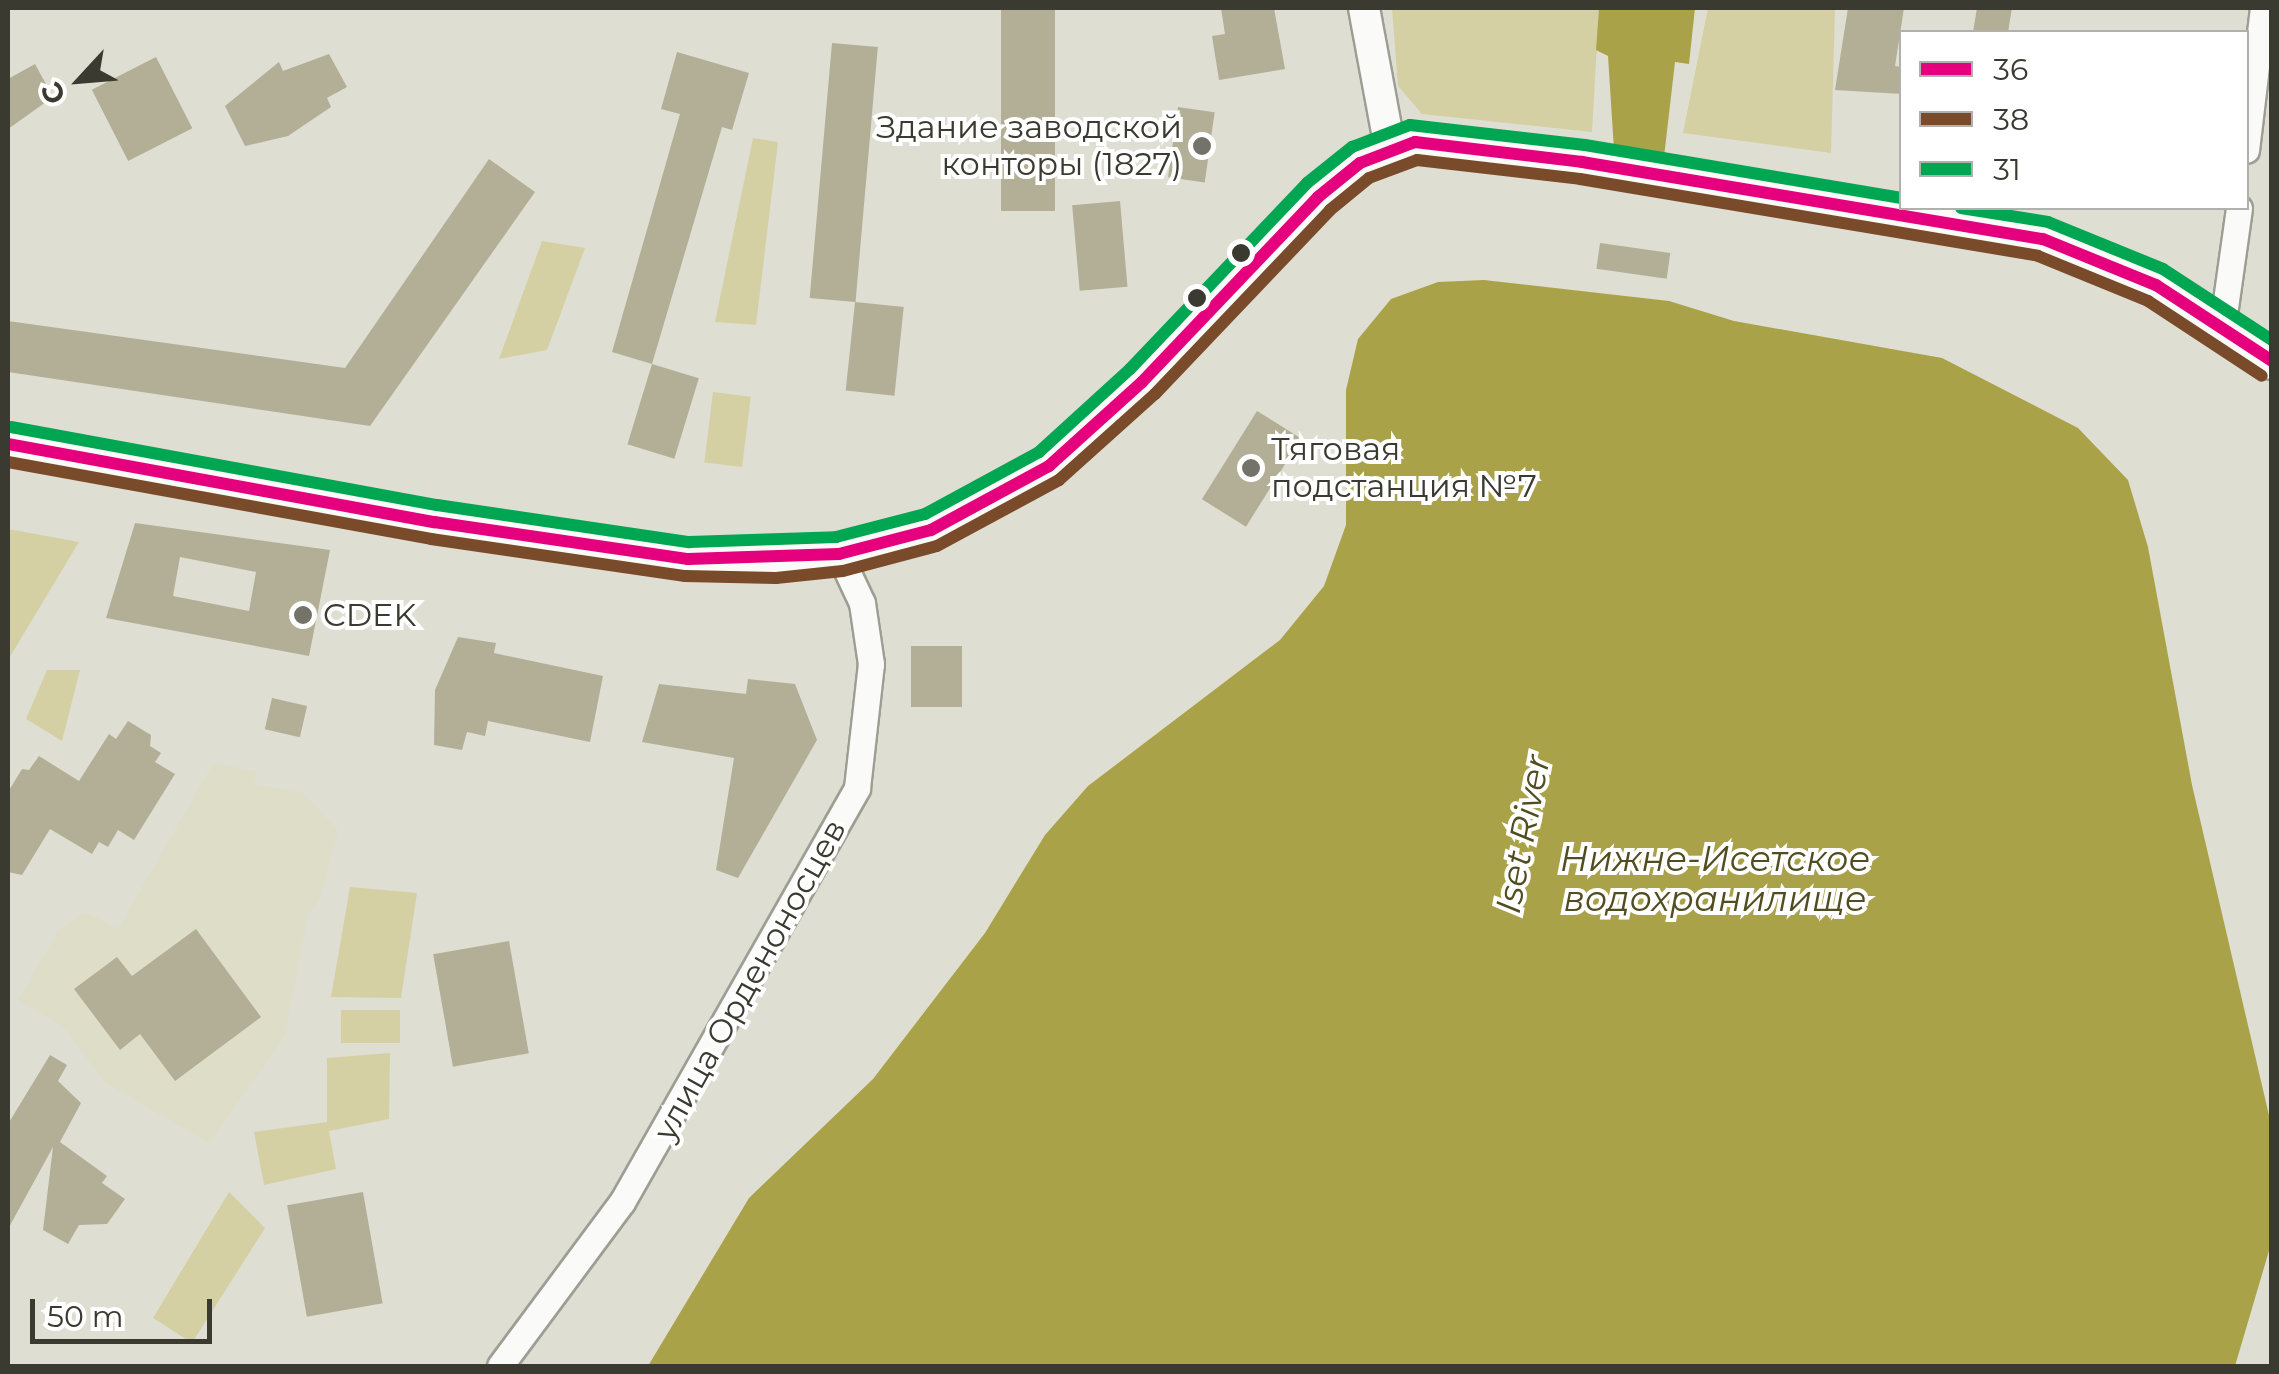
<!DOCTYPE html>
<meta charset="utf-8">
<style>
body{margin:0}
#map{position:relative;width:2279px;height:1374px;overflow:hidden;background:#dfded3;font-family:Montserrat,sans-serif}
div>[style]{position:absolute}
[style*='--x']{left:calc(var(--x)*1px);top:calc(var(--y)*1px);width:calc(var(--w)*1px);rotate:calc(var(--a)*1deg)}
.built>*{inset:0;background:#deddc8}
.green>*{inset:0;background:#d4d0a4;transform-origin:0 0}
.water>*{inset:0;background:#aaa248}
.building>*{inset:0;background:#b2af96;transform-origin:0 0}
.roads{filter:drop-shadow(2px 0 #9e9d94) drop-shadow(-2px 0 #9e9d94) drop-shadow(0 2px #9e9d94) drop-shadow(0 -2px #9e9d94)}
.minor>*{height:25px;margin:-12.5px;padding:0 12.5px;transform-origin:12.5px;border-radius:12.5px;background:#fafaf8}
.tertiary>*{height:30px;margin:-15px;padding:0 15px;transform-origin:15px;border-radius:15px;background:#fafaf8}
.secondary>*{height:35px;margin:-17.5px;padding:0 17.5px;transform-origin:17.5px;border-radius:17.5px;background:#fafaf8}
.bus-1>*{height:12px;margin:-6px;padding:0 6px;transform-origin:6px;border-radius:6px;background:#e5007d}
.bus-2>*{height:12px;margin:-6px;padding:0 6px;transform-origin:6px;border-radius:6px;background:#7a4b2a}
.bus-3>*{height:12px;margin:-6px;padding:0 6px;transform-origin:6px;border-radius:6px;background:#00a651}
.dots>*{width:28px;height:28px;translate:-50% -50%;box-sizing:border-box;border:5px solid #fff;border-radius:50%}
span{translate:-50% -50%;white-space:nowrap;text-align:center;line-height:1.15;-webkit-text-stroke:8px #fff;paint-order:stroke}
.poi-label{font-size:32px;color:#3a3a31}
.right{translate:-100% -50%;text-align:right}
.left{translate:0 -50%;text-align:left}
.street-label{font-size:32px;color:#3a3a31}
.water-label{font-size:35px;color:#514d21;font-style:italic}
.frame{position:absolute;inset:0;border:10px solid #3a3a31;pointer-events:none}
.legend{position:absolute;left:1899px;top:30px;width:350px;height:180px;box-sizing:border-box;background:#fff;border:2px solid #b0b0ad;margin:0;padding:12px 18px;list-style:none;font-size:30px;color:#3a3a31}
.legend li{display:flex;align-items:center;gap:20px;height:50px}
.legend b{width:50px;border:2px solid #b0b0ad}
.north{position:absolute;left:30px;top:30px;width:100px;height:100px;-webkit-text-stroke:8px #fff;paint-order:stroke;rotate:244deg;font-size:28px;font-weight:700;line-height:40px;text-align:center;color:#3a3a31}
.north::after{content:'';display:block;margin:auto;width:35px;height:45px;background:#3a3a31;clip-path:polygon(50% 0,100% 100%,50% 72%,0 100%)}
.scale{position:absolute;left:30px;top:1299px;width:182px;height:45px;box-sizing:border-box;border:5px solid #3a3a31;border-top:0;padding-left:12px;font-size:30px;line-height:35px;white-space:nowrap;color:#3a3a31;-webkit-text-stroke:8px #fff;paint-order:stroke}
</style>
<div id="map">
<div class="built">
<i style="clip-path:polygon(214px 762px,257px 772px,254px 785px,303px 792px,338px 831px,320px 899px,308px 914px,285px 1036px,209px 1143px,103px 1081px,66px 1029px,18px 1000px,59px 930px,85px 912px,118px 929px)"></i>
</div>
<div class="green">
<i style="clip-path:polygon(1392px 8px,1599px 8px,1592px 132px,1422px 114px,1398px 86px)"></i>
<i style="clip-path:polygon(1708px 8px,1835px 8px,1831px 153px,1683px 133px)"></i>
<i style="clip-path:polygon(753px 138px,778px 142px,756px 325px,715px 322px)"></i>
<i style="clip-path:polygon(542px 241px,585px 248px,547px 350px,499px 359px)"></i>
<i style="left:713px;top:392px;width:38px;height:71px;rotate:7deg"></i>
<i style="clip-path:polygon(8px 529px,79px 542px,8px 660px)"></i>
<i style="clip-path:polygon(47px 670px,80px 670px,62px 741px,26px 719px)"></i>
<i style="clip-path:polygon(350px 887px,417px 893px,401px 998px,331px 997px)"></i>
<i style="left:400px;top:1010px;width:33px;height:59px;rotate:90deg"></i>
<i style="clip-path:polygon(390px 1053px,389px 1119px,329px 1131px,336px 1169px,264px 1185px,254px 1132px,327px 1122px,327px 1058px)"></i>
<i style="clip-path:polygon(229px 1192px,265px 1228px,192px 1343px,153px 1318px)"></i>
</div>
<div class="water">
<i style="clip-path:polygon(1599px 8px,1695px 8px,1689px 64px,1675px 62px,1664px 157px,1614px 150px,1608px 56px,1596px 50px)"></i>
<i style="clip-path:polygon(1484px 280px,1669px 301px,1734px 321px,1942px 358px,2078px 428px,2128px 480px,2148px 547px,2192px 785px,2271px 1124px,2271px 1244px,2235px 1366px,648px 1366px,749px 1198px,873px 1079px,985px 933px,1045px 835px,1088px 786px,1280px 640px,1324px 586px,1346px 525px,1346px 390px,1358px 339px,1391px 299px,1438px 282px)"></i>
</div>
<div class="building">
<i style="left:1001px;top:8px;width:54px;height:203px"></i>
<i style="clip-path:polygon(1221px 8px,1274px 8px,1285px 69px,1219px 80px,1212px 36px,1225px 34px)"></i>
<i style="clip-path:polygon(1848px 8px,1904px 8px,1895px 66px,1902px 67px,1902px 94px,1835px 90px)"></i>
<i style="clip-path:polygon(1977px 8px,2012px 8px,2008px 32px,1973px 32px)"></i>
<i style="left:832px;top:43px;width:46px;height:256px;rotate:5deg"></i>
<i style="clip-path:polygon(677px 52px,749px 73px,732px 130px,722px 127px,652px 364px,612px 352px,680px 114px,661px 109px)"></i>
<i style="clip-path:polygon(329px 54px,347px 87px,327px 98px,331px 107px,288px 136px,245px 146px,225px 106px,279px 62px,283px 71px)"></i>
<i style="left:156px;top:57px;width:80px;height:72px;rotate:63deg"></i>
<i style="clip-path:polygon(35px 64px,53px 97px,8px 129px,8px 79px)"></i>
<i style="left:1178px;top:107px;width:37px;height:71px;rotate:8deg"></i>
<i style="clip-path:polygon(489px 159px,535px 192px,370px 426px,8px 372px,8px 321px,345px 368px)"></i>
<i style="left:1120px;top:201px;width:86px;height:48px;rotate:85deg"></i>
<i style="left:1600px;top:243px;width:71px;height:26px;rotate:8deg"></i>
<i style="left:855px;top:302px;width:49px;height:89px;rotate:6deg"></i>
<i style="left:652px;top:364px;width:49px;height:84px;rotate:17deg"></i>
<i style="left:1257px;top:411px;width:52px;height:104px;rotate:32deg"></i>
<i style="clip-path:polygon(evenodd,135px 523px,330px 550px,309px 656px,106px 618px,135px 523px,180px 557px,256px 572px,249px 611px,173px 596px,180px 557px)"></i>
<i style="clip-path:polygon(458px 637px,496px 643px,494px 653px,603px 676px,590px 742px,488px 721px,485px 736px,467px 732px,462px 750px,434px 745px,435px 690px)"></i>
<i style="left:911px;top:646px;width:51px;height:61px"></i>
<i style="clip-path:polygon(748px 679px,795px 684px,817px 740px,738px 878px,716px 870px,734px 758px,642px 742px,659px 684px,746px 694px)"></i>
<i style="left:272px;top:698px;width:36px;height:32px;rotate:13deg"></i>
<i style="clip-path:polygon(128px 721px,151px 735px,150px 746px,161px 753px,155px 762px,175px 774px,134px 840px,118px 830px,108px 847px,99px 842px,92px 854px,50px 829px,22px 875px,8px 872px,8px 792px,22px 769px,29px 770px,39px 756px,79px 781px,109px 734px,116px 739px)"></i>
<i style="clip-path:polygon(196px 929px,261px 1017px,175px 1081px,140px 1034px,120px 1050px,74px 989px,117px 957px,132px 976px)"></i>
<i style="left:509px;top:941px;width:114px;height:77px;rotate:80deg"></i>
<i style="clip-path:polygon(50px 1055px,67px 1065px,58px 1081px,81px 1103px,60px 1142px,107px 1176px,102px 1183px,125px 1199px,107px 1224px,79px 1225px,68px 1244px,43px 1230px,53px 1147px,8px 1229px,8px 1124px)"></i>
<i style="left:363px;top:1192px;width:113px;height:77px;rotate:80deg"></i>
</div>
<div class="roads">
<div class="minor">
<i style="--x:2246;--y:150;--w:143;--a:-83.2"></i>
<i style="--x:2222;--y:329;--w:122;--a:-82"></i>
<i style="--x:500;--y:1366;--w:204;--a:-53.4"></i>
<i style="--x:622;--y:1202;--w:476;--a:-60.4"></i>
<i style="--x:857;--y:788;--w:125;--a:-83.6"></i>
<i style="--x:871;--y:664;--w:62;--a:-98.4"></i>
<i style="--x:862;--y:603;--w:54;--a:-115.1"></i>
</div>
<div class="tertiary">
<i style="--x:1364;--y:8;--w:142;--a:79.5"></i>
</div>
<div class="secondary">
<i style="--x:8;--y:444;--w:433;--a:10.4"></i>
<i style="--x:434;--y:522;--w:257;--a:8.3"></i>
<i style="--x:688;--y:559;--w:88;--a:1.3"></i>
<i style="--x:776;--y:561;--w:63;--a:-6.3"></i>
<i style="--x:839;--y:554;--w:95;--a:-14.6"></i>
<i style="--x:931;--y:530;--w:134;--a:-28.5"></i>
<i style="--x:1049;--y:466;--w:125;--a:-42.1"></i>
<i style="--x:1142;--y:382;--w:255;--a:-46.4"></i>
<i style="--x:1318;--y:197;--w:54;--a:-39"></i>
<i style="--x:1360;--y:163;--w:59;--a:-20.9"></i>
<i style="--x:1415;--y:142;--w:168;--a:6.8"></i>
<i style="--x:1582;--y:162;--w:467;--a:9.5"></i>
<i style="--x:2043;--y:239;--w:122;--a:22.2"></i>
<i style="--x:2156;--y:285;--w:139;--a:33.2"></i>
</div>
</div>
<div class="bus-1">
<i style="--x:8;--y:444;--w:433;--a:10.4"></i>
<i style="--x:434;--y:522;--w:257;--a:8.3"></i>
<i style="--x:688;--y:559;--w:151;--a:-1.9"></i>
<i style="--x:839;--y:554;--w:95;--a:-14.6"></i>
<i style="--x:931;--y:530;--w:134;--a:-28.5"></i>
<i style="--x:1049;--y:466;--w:125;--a:-42.1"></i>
<i style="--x:1142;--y:382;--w:255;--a:-46.4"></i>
<i style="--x:1318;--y:197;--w:54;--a:-39"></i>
<i style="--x:1360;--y:163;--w:59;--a:-20.9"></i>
<i style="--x:1415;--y:142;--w:168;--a:6.8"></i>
<i style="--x:1582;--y:162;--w:467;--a:9.5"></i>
<i style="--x:2043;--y:239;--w:122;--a:22.2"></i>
<i style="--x:2156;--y:285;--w:139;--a:33.2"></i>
</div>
<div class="bus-2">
<i style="--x:8;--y:462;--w:430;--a:10.3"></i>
<i style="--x:431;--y:539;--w:257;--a:8.3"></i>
<i style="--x:685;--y:576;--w:91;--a:1.3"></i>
<i style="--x:776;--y:578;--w:67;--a:-6"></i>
<i style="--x:843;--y:571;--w:97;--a:-14.9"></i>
<i style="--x:937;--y:546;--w:139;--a:-28.4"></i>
<i style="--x:1059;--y:480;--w:129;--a:-41.9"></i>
<i style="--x:1155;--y:394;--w:254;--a:-46.4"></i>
<i style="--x:1330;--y:210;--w:50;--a:-39.4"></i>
<i style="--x:1369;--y:178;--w:51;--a:-20.6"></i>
<i style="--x:1417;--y:160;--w:164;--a:6.6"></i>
<i style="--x:1580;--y:179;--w:464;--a:9.5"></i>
<i style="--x:2038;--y:256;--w:119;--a:22.2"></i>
<i style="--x:2148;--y:301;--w:136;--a:33.3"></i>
</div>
<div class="bus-3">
<i style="--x:1961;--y:208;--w:88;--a:9.1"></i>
<i style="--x:2048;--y:222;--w:124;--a:22.2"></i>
<i style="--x:2163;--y:269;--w:130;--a:33.1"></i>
<i style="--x:11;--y:427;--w:433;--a:10.4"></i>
<i style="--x:437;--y:505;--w:255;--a:8.4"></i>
<i style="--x:689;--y:542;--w:147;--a:-1.9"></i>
<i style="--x:836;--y:537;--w:92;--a:-14.5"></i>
<i style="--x:925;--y:514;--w:130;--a:-28.5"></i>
<i style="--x:1039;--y:452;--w:123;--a:-42.4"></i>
<i style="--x:1130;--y:369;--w:257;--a:-46.4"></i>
<i style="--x:1307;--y:183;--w:58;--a:-38.7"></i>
<i style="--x:1352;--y:147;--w:62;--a:-20.8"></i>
<i style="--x:1410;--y:125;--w:176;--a:6.5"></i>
<i style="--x:1585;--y:145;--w:321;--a:9.5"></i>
</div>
<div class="dots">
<i style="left:1202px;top:146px;background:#74736a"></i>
<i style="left:1241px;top:253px;background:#3a3a31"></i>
<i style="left:1197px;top:298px;background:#3a3a31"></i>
<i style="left:1251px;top:468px;background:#74736a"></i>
<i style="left:303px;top:615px;background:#74736a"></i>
</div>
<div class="poi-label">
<span class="right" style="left:1182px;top:146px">Здание заводской<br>конторы (1827)</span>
<span class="left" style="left:1271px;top:468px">Тяговая<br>подстанция №7</span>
<span class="left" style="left:323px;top:615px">CDEK</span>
</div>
<div class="street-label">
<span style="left:750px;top:980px;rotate:-61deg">улица Орденоносцев</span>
</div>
<div class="water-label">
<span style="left:1523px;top:834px;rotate:-79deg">Iset River</span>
<span style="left:1715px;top:879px">Нижне-Исетское<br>водохранилище</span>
</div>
<div class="frame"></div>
<ul class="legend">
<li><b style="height:12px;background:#e5007d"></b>36</li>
<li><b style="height:12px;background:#7a4b2a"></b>38</li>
<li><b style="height:12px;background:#00a651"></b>31</li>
</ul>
<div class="north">С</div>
<div class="scale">50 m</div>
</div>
